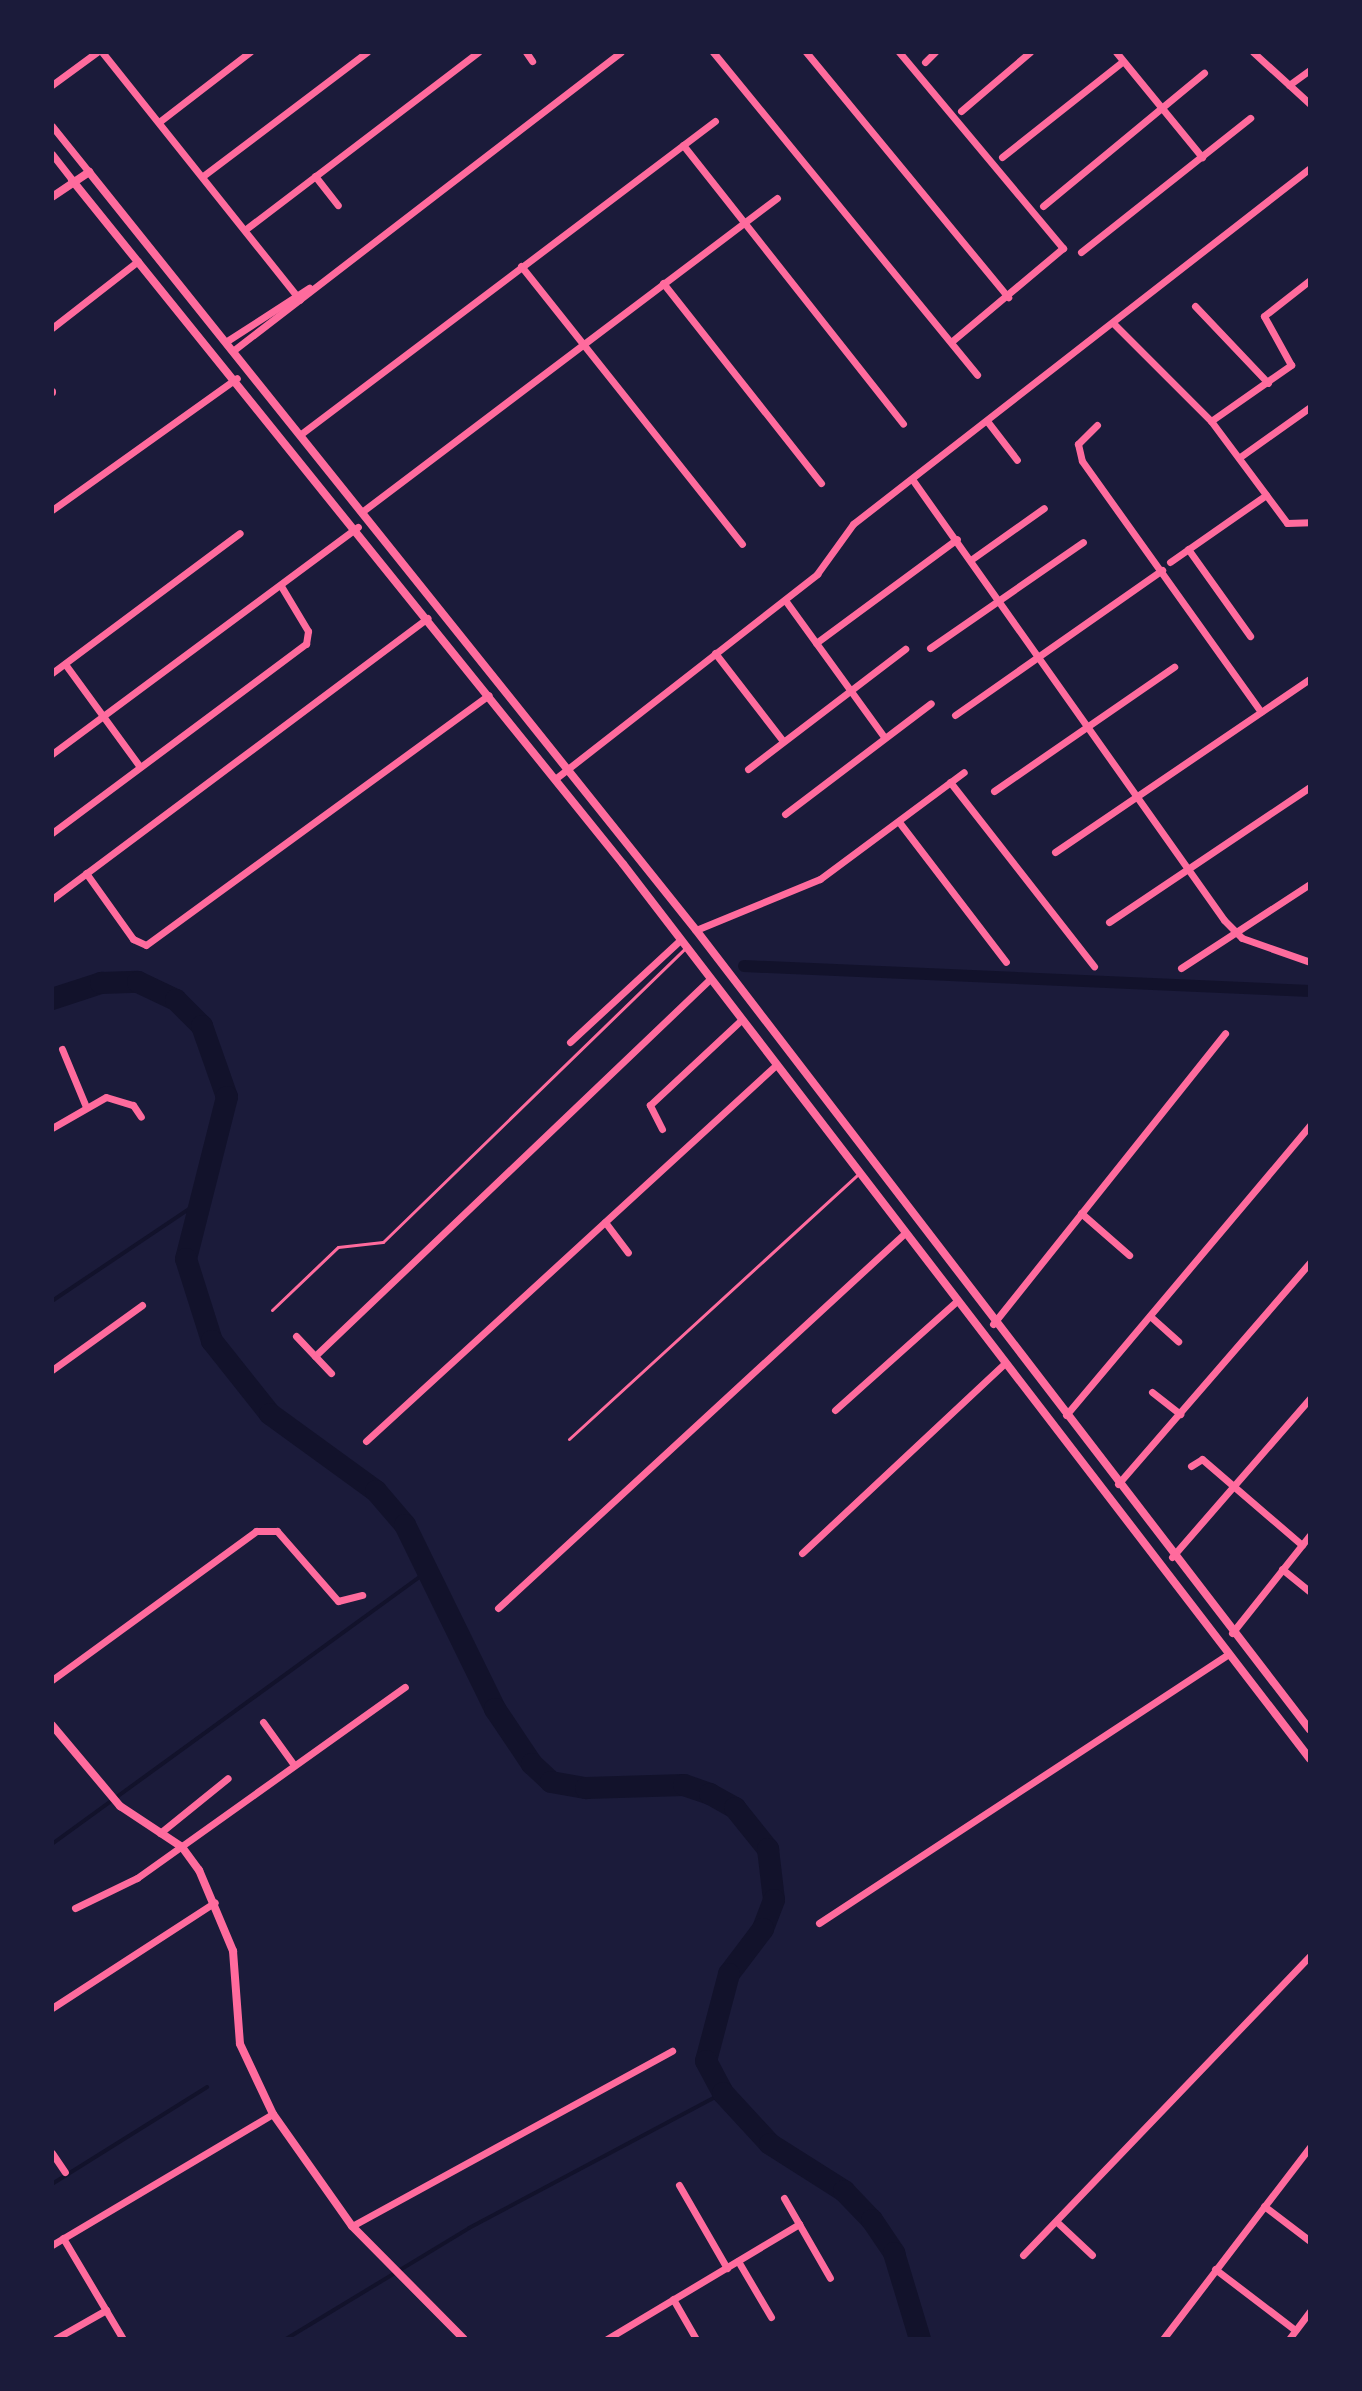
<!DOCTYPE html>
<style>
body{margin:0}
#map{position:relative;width:1362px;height:2391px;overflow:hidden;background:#1b1b3a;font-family:Manrope,sans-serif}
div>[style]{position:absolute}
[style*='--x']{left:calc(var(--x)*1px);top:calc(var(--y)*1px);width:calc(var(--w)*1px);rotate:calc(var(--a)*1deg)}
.stream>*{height:4px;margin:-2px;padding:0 2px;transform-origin:2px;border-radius:2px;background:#12122b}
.canal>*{height:12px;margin:-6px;padding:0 6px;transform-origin:6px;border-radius:6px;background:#12122b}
.river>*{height:22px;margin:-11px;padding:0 11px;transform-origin:11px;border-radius:11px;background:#12122b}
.service>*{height:3px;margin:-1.5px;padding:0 1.5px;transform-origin:1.5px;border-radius:1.5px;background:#ff6b9d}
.minor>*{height:7px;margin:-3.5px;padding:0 3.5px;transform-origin:3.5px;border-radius:3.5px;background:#ff6b9d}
.tertiary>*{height:8px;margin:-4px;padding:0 4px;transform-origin:4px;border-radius:4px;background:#ff6b9d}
span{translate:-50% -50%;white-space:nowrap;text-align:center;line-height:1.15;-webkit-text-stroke:6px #1b1b3a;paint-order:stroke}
.frame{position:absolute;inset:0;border:54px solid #1b1b3a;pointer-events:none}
</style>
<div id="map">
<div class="stream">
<i style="--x:52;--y:1301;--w:172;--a:-33.9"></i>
<i style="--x:52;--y:1844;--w:467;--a:-36"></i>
<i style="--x:52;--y:2184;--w:183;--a:-32"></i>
<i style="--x:286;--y:2339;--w:214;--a:-31.2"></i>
<i style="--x:469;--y:2228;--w:288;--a:-28"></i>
</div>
<div class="canal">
<i style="--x:744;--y:966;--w:567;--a:2.53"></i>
</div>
<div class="river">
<i style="--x:52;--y:999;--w:52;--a:-18.1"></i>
<i style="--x:101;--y:983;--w:37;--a:-2"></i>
<i style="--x:138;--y:982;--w:42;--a:25.3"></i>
<i style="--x:176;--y:1000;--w:37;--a:45"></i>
<i style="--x:202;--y:1026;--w:75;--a:70.6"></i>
<i style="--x:227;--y:1097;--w:167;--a:104.2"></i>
<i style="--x:186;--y:1259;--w:86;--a:72.4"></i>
<i style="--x:212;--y:1341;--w:93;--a:51.5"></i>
<i style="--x:270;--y:1414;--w:131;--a:36"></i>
<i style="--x:376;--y:1491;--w:45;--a:49.5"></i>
<i style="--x:405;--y:1525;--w:205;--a:63.9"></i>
<i style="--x:495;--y:1709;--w:66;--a:56.1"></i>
<i style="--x:532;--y:1764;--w:26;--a:43"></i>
<i style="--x:551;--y:1782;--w:36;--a:10"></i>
<i style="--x:586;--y:1788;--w:98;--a:-1.8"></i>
<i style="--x:684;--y:1785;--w:28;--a:19"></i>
<i style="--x:710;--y:1794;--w:29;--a:29"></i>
<i style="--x:735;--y:1808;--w:53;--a:51.2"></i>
<i style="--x:768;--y:1849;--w:51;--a:83.3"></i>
<i style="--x:774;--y:1900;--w:31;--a:111"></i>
<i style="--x:763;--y:1929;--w:56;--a:127.1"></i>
<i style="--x:729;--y:1974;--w:90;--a:104.8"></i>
<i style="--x:706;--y:2061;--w:36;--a:62"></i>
<i style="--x:723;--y:2093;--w:69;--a:47.3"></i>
<i style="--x:770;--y:2144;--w:88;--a:32.4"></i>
<i style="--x:844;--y:2191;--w:40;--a:46"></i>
<i style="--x:872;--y:2220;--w:40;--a:56"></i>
<i style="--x:894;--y:2253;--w:90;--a:73.2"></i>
</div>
<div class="service">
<i style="--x:272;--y:1310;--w:91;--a:-43.7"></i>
<i style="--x:338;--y:1247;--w:45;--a:-6.3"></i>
<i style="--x:383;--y:1242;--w:423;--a:-44.2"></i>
<i style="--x:569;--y:1439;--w:394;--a:-42.5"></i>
</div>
<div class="minor">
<i style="--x:102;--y:52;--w:317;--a:51.4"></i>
<i style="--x:526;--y:52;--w:11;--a:56"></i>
<i style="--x:713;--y:52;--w:417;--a:50.7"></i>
<i style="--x:806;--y:52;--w:318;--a:50.5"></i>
<i style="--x:899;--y:52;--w:256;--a:50.1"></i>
<i style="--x:1063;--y:248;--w:146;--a:140"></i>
<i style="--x:1116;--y:52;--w:136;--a:50.7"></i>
<i style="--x:1253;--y:52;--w:77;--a:42.4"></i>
<i style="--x:925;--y:62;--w:14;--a:-45"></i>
<i style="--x:52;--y:85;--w:56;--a:-36.3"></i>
<i style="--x:1289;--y:85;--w:26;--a:-36"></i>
<i style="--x:961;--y:111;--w:91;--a:-40.5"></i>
<i style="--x:159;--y:122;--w:115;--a:-37.6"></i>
<i style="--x:52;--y:126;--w:59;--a:51.2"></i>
<i style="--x:683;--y:145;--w:355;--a:51.7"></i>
<i style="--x:52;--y:154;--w:33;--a:52"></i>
<i style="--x:1002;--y:157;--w:153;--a:-38.4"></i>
<i style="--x:203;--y:176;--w:206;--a:-37.1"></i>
<i style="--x:315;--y:176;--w:37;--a:52"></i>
<i style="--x:1043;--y:206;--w:209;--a:-39.6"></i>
<i style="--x:246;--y:229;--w:292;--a:-37.3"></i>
<i style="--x:1081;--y:252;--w:216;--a:-38.4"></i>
<i style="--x:521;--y:266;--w:355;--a:51.5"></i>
<i style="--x:663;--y:283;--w:255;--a:51.7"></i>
<i style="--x:1195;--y:306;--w:106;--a:46.5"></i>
<i style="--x:1114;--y:324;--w:137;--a:45"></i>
<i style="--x:1211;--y:421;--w:127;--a:53.3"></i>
<i style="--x:1287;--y:523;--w:23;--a:-2"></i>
<i style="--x:52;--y:328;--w:109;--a:-37.9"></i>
<i style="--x:227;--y:341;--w:98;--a:-32.9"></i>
<i style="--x:234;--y:350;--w:488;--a:-37.6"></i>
<i style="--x:52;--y:391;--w:1;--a:90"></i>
<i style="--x:987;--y:421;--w:49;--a:52.4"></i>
<i style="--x:1211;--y:421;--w:98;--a:-35"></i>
<i style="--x:1291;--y:365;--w:56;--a:-118.9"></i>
<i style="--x:1264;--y:316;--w:58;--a:-38"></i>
<i style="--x:1097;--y:425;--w:27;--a:135"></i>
<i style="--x:1078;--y:444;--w:17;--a:77"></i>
<i style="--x:1082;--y:461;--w:308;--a:54.5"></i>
<i style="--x:301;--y:434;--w:519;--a:-37.09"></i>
<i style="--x:1240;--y:457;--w:86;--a:-35.5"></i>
<i style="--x:912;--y:479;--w:540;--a:54.72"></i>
<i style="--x:1224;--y:920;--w:25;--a:45"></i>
<i style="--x:1242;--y:938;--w:72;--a:19.4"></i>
<i style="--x:52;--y:510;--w:227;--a:-35.5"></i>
<i style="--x:363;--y:511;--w:519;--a:-37.09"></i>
<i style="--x:1188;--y:549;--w:107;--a:54.5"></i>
<i style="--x:972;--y:559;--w:88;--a:-35.3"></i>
<i style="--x:1170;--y:562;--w:117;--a:-34.9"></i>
<i style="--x:785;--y:600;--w:170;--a:54.1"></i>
<i style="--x:816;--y:643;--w:175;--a:-36.4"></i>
<i style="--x:930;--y:648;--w:186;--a:-34.7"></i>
<i style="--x:715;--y:653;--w:111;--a:52.3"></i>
<i style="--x:65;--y:664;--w:127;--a:53.9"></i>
<i style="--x:52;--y:673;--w:234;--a:-36.7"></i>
<i style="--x:955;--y:715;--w:253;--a:-35"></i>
<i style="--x:52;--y:754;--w:381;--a:-36.6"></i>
<i style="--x:748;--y:769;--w:198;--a:-37.4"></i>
<i style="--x:555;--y:779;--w:333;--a:-38"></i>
<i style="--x:817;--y:574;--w:62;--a:-54.2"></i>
<i style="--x:853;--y:524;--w:579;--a:-37.92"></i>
<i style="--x:950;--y:782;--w:234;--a:52"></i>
<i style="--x:994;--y:791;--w:219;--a:-34.6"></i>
<i style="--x:785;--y:814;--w:183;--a:-37.2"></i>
<i style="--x:899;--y:822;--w:176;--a:52.6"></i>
<i style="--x:52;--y:833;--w:317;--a:-36.7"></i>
<i style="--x:306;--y:644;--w:13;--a:-81"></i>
<i style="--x:308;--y:631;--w:52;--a:-121"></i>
<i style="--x:1055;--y:852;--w:308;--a:-34.2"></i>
<i style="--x:86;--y:873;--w:81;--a:54.5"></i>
<i style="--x:133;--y:939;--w:14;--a:25"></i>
<i style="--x:146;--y:945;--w:424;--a:-36.1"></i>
<i style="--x:52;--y:899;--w:469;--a:-36.8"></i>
<i style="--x:1109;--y:922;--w:242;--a:-33.9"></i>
<i style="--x:696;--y:930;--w:134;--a:-22.4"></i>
<i style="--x:820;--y:879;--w:179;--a:-36.6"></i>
<i style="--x:1181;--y:968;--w:154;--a:-33.1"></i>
<i style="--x:570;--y:1042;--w:150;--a:-42.8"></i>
<i style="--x:62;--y:1049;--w:63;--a:67.5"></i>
<i style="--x:52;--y:1128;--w:62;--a:-29.9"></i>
<i style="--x:106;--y:1097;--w:28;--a:17"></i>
<i style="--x:133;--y:1105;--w:14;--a:56"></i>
<i style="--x:662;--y:1129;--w:27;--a:-117"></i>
<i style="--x:650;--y:1105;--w:125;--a:-43"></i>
<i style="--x:1081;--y:1213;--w:64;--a:41.2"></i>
<i style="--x:605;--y:1222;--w:38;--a:53"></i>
<i style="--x:1150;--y:1316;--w:38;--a:42"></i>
<i style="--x:993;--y:1324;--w:372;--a:-51.4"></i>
<i style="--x:296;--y:1336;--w:51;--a:46.6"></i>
<i style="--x:315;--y:1356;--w:546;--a:-43.66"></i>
<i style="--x:52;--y:1370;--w:111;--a:-35.8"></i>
<i style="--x:1152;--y:1392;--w:36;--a:38"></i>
<i style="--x:835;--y:1410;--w:164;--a:-41.8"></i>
<i style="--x:1066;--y:1415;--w:379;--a:-49.9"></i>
<i style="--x:366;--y:1441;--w:556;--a:-42.52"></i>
<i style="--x:1191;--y:1466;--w:13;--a:-32"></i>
<i style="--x:1202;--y:1459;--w:132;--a:40.7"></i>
<i style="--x:1118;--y:1484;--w:294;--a:-49.1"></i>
<i style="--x:802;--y:1553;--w:278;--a:-43.1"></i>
<i style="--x:1172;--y:1557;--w:211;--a:-49"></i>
<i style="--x:1282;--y:1569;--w:36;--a:39"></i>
<i style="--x:498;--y:1608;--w:553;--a:-42.66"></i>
<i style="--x:1232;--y:1633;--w:125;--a:-51.5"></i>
<i style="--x:52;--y:1680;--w:253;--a:-36.1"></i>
<i style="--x:256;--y:1531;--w:21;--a:0"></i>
<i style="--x:277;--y:1531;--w:93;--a:48.9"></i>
<i style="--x:338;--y:1601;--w:25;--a:-14"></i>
<i style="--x:263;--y:1722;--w:53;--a:54.2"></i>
<i style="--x:160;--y:1833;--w:87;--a:-39"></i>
<i style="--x:75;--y:1908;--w:69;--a:-25.8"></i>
<i style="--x:137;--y:1878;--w:329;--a:-35.5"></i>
<i style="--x:819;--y:1923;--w:490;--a:-33.3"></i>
<i style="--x:52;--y:2008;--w:194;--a:-33"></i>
<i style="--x:52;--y:2153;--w:23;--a:56"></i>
<i style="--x:679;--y:2185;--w:96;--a:60"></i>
<i style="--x:784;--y:2198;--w:30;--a:60"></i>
<i style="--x:1264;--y:2206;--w:58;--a:37.3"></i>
<i style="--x:1057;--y:2222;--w:48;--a:43.3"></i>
<i style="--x:352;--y:2226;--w:365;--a:-28.7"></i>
<i style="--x:63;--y:2238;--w:117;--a:59.3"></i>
<i style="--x:52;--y:2245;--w:257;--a:-30.7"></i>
<i style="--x:1023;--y:2255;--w:414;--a:-46.2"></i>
<i style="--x:738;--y:2261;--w:65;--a:59.5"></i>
<i style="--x:1215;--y:2269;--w:101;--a:37.3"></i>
<i style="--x:673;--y:2299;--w:46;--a:60.1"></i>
<i style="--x:55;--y:2339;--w:59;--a:-29.6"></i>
<i style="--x:607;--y:2339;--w:224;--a:-30.9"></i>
<i style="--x:799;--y:2224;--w:62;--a:60.1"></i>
<i style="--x:1163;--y:2339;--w:242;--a:-52.6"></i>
<i style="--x:1289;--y:2339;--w:35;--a:-53"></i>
</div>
<div class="tertiary">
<i style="--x:72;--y:180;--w:878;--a:51.15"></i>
<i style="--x:623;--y:864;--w:1128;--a:52.49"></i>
<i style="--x:52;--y:197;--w:45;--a:-34"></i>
<i style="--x:89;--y:172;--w:971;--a:51.31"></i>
<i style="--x:696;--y:930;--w:1008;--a:52.49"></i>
<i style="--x:52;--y:1725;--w:106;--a:50"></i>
<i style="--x:120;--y:1806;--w:74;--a:33.5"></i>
<i style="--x:182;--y:1847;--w:29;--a:54"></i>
<i style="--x:199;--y:1870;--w:88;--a:67.2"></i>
<i style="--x:233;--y:1951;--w:93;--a:85.7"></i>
<i style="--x:240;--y:2044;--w:77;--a:64.8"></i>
<i style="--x:273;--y:2114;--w:137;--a:54.8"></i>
<i style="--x:352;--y:2226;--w:159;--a:45.3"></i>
</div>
<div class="frame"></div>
</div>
